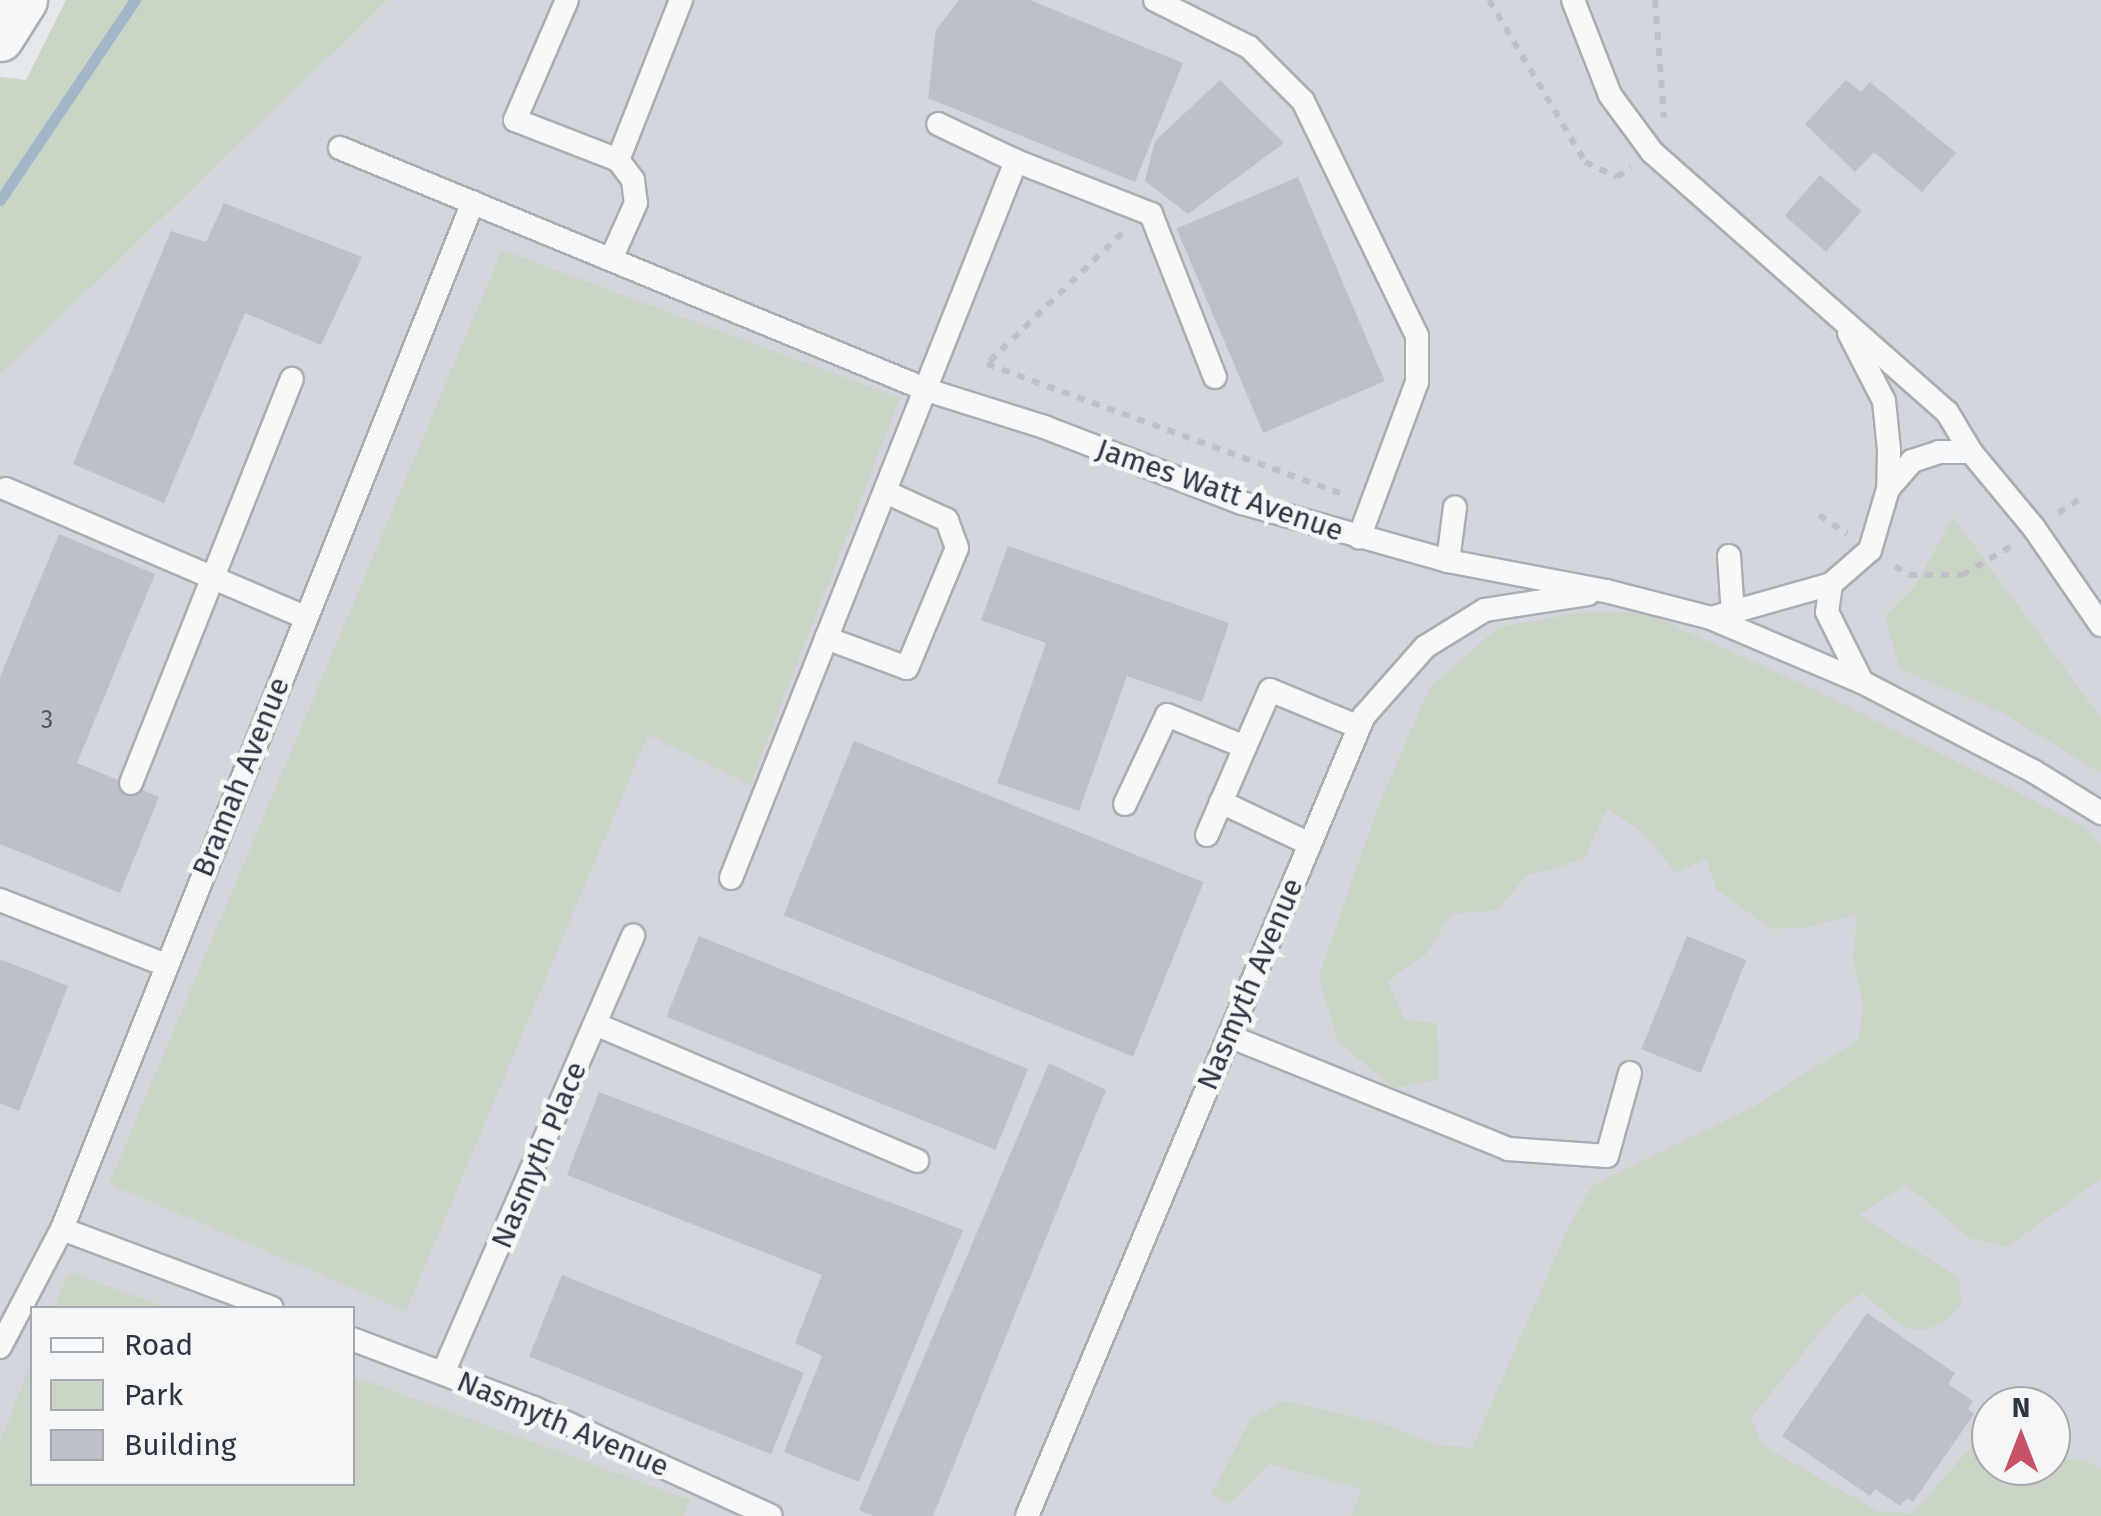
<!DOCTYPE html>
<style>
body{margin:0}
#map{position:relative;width:2101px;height:1516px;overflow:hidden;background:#e4e7eb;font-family:"Fira Sans",sans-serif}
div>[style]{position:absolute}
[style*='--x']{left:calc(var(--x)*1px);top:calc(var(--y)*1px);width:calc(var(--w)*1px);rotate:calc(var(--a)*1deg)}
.built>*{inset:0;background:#d2d6dd}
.green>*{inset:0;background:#cad5c6}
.stream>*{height:11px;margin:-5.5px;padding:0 5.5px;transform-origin:5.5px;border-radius:5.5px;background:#a2b5c9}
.building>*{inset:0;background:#bcc0c8;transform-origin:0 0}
.path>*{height:6px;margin-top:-3px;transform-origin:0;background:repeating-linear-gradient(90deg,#bec1c7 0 8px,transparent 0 16px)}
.roads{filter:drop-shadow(2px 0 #a9aeb5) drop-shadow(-2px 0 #a9aeb5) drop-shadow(0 2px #a9aeb5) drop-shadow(0 -2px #a9aeb5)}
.service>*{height:22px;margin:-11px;padding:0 11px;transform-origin:11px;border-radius:11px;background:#f7f8fa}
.minor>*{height:45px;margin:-22.5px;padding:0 22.5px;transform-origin:22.5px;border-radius:22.5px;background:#f7f8fa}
span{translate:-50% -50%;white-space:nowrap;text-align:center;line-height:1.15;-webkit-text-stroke:9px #f4f6f8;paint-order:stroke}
.number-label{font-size:25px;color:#515864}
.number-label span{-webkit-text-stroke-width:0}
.street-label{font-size:30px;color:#2d3543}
.legend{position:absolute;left:30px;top:1306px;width:325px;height:180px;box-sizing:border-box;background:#f4f6f8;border:2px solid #a4a9b0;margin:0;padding:12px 18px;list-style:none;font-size:30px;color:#2d3543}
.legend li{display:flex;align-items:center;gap:20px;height:50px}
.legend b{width:50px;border:2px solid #a4a9b0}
.north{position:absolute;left:1971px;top:1386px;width:100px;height:100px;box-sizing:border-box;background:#f4f6f8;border:2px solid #a4a9b0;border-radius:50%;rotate:0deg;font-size:28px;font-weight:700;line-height:40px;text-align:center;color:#2d3543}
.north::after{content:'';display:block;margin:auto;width:35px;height:45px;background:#c85265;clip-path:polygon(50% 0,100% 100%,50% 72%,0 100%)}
</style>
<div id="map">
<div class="built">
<i style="clip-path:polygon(evenodd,388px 0,2101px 0,2101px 1516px,0 1516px,0 375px,388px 0,32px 1308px,352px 1308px,352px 1484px,32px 1484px,32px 1308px,388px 0,1991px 1406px,2051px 1406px,2051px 1466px,1991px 1466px,1991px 1406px)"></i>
</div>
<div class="green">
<i style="clip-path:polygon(66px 0,388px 0,0 375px,0 77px,26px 80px)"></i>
<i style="clip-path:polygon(502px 250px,900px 398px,750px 785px,648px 735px,406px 1311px,109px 1184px)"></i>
<i style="clip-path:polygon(1953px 517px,2101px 718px,2101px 773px,1999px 711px,1900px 669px,1885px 616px,1915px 586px)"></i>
<i style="clip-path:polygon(1585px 612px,1644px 612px,1815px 690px,2086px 827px,2101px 846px,2101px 1179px,2007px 1247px,1969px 1238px,1907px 1185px,1858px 1215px,1959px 1277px,1961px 1305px,1943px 1323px,1921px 1331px,1899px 1325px,1863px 1293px,1837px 1311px,1751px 1418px,1762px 1445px,1877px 1511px,1912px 1514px,1991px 1424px,1991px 1466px,2051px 1466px,2051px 1458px,2085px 1460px,2101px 1470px,2101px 1516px,1351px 1516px,1362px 1489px,1269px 1464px,1230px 1504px,1211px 1495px,1251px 1418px,1284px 1401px,1377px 1422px,1438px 1445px,1472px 1448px,1569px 1226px,1593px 1185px,1753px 1107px,1859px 1039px,1863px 1004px,1853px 961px,1857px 914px,1811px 927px,1772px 929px,1717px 890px,1706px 859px,1676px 873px,1642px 832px,1607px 809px,1584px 859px,1526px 876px,1498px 910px,1451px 914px,1426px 954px,1388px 981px,1405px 1020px,1437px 1023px,1438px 1080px,1394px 1088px,1337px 1041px,1319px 975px,1380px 802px,1430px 687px,1499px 627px)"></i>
<i style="clip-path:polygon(69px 1272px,168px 1308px,54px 1308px)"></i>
<i style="clip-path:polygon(32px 1362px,32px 1484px,352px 1484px,353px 1376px,690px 1500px,684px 1516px,0 1516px,0 1442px)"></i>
</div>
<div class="stream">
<i style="--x:0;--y:200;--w:241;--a:-56"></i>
</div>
<div class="building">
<i style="clip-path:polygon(959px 0,1030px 0,1183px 63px,1135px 182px,928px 98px,936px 30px)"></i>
<i style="clip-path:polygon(1220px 80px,1284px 143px,1188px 214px,1145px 181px,1155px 141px)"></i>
<i style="clip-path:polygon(1846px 80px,1861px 92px,1870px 82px,1956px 153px,1922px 192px,1874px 152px,1855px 172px,1805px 124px)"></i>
<i style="left:1820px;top:175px;width:55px;height:54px;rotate:41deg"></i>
<i style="left:1298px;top:177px;width:222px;height:132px;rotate:67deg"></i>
<i style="clip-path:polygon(224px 203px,362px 257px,321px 345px,245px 313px,164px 503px,73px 464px,171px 231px,206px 242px)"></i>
<i style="clip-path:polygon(59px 534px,155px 574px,77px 763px,159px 797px,120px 893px,0 844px,0 677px)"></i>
<i style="clip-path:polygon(1008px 546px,1229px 623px,1202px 702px,1127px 676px,1079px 811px,997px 783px,1046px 643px,981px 620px)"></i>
<i style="left:854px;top:741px;width:377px;height:188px;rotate:22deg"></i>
<i style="left:699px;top:936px;width:355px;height:87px;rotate:22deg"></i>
<i style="left:1687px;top:936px;width:64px;height:122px;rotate:22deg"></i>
<i style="clip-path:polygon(0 959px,68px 986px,19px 1111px,0 1103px)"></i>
<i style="clip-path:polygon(1049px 1063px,1106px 1090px,933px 1516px,874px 1516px,859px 1510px)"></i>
<i style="clip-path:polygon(599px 1092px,963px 1230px,859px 1482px,784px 1452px,822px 1356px,795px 1343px,822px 1275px,567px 1175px)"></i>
<i style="left:562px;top:1275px;width:261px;height:88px;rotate:22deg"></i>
<i style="clip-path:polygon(1867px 1313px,1955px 1373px,1948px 1384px,1973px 1401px,1968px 1409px,1974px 1414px,1913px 1502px,1907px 1498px,1900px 1506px,1875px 1489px,1870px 1496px,1782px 1436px)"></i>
</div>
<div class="path">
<i style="--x:1489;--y:0;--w:188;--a:59.3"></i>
<i style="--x:1585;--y:162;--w:35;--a:25"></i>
<i style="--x:1617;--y:177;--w:17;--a:-36"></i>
<i style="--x:1655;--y:0;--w:118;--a:85.6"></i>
<i style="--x:1122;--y:233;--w:188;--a:135.9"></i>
<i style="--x:987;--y:364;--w:379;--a:20.1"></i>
<i style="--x:2058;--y:513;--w:32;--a:-32"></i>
<i style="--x:1819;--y:515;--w:34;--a:34"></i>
<i style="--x:1895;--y:566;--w:17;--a:33"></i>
<i style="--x:1909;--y:575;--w:53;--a:0"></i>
<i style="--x:1962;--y:575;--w:58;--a:-30.1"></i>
</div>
<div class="roads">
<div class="service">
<i style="--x:567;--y:0;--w:131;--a:113.4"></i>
<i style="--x:515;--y:120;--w:110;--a:21.2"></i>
<i style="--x:618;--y:160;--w:25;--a:53"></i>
<i style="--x:633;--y:180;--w:23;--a:83"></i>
<i style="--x:636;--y:203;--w:61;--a:114.1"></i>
<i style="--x:1155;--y:0;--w:105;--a:26.6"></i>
<i style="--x:1249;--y:47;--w:76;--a:45"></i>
<i style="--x:1303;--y:101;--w:261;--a:64.1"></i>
<i style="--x:1417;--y:336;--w:46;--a:90"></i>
<i style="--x:1417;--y:382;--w:166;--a:110.4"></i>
<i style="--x:1573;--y:0;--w:102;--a:68.7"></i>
<i style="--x:1610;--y:95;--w:71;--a:53.6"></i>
<i style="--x:1652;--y:152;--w:393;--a:41.4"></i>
<i style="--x:1947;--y:412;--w:47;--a:59"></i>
<i style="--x:1971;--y:452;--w:99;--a:50.3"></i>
<i style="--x:2034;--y:528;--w:118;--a:55.4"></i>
<i style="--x:340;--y:148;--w:635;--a:22.4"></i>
<i style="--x:927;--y:390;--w:123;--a:17.5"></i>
<i style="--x:1044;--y:427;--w:212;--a:21"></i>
<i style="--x:1242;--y:503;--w:214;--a:15.7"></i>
<i style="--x:1448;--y:561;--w:161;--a:10.8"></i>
<i style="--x:1606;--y:591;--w:108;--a:14.4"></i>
<i style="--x:1711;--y:618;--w:164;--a:23"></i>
<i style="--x:1862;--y:682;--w:193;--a:27.5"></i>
<i style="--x:2033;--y:771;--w:80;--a:31.7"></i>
<i style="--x:618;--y:160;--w:172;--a:-68.5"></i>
<i style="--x:1016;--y:161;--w:145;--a:21.4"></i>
<i style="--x:1151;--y:214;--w:175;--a:68.6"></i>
<i style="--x:1849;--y:333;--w:76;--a:62.8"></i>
<i style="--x:1884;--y:401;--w:49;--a:84.2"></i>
<i style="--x:1889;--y:450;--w:39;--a:91"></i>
<i style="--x:1888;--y:489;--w:64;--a:106.4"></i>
<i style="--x:1870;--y:550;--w:52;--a:138.9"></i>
<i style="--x:1831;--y:584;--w:28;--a:98"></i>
<i style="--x:1827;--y:612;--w:78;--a:63.4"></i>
<i style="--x:6;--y:489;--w:324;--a:23.2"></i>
<i style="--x:1888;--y:489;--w:37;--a:-49"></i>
<i style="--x:1912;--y:461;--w:28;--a:-18"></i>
<i style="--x:1939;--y:452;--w:32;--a:0"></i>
<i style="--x:1729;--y:556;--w:59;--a:86.1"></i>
<i style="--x:1448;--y:561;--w:54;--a:-82.6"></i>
<i style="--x:1711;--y:618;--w:125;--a:-15.8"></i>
<i style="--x:826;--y:638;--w:86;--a:20.3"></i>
<i style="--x:907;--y:668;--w:130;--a:-67.4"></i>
<i style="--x:957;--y:548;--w:30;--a:-110"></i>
<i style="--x:947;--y:520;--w:65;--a:-155.4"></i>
<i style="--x:131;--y:783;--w:435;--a:-68.3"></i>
<i style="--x:1221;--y:802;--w:98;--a:25.3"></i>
<i style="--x:1125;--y:804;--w:98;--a:-64.7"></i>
<i style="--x:1167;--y:715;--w:84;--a:22.3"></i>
<i style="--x:1245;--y:747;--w:62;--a:-66.3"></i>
<i style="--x:1270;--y:690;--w:96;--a:22.6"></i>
<i style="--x:1207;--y:835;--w:96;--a:-66.6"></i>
<i style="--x:731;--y:878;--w:772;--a:-68.32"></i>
<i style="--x:1016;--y:161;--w:86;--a:-154.6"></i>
<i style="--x:0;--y:900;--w:178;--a:21.4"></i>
<i style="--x:595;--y:1024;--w:350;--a:23"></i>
<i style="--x:1229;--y:1036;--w:301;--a:22"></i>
<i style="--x:1508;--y:1149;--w:99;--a:4"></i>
<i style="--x:1607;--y:1156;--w:86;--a:-74.5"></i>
<i style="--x:62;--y:1229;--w:224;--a:20.6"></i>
<i style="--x:352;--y:1339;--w:195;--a:20.8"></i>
<i style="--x:534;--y:1408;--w:260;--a:24.5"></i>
<i style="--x:0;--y:1347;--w:133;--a:-62.3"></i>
<i style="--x:62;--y:1229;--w:1106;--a:-68.19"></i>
<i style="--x:443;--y:1373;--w:477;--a:-66.5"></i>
<i style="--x:1027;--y:1516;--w:868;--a:-67.16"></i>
<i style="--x:1364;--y:716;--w:92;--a:-48.5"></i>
<i style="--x:1425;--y:647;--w:70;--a:-31.7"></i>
<i style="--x:1485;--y:610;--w:104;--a:-8.8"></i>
</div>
<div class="minor">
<i style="--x:0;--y:38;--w:45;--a:-57.7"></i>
</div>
</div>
<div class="number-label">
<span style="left:47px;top:720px">3</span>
</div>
<div class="street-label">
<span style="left:1220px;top:490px;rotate:19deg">James Watt Avenue</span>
<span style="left:241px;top:777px;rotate:-68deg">Bramah Avenue</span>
<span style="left:1250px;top:984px;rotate:-67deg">Nasmyth Avenue</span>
<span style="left:539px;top:1155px;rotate:-67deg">Nasmyth Place</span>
<span style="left:563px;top:1424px;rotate:23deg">Nasmyth Avenue</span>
</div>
<ul class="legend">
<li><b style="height:12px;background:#f7f8fa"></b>Road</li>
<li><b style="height:28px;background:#cad5c6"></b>Park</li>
<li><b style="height:28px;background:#bcc0c8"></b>Building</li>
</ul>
<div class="north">N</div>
</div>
